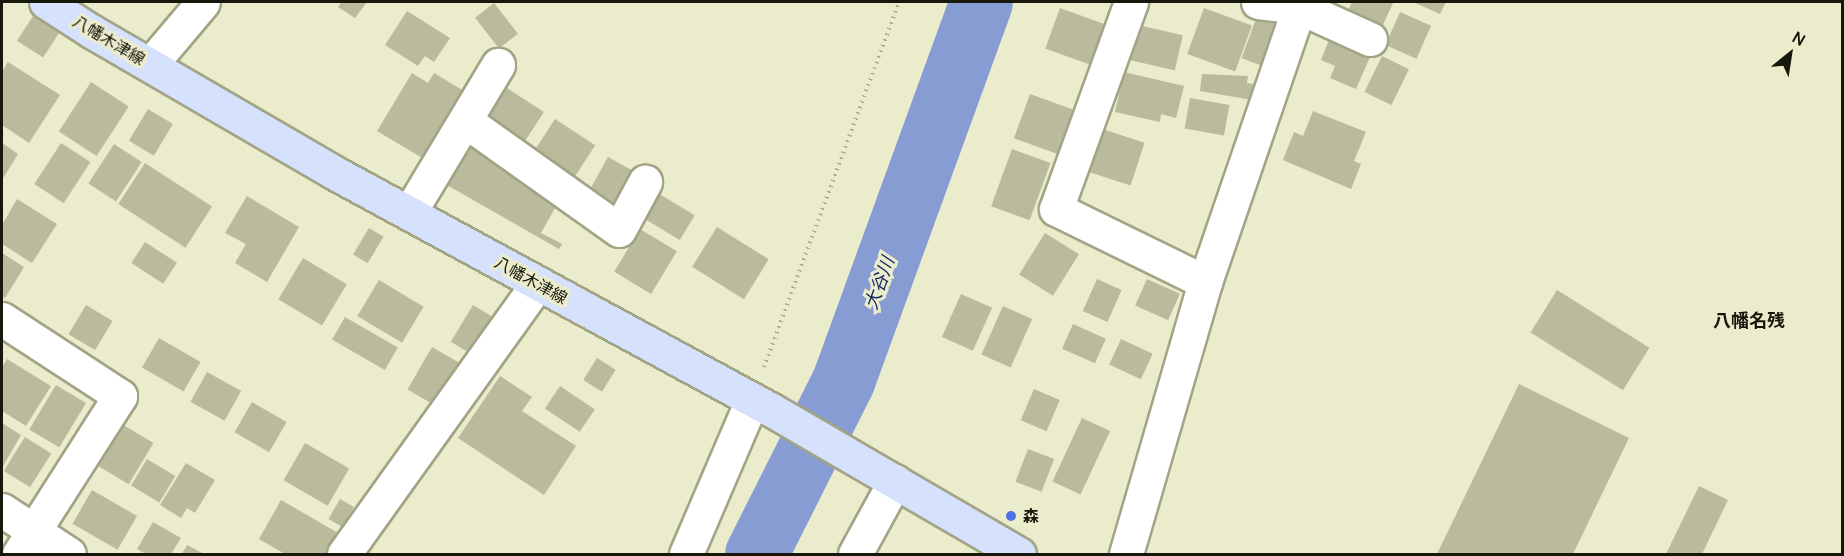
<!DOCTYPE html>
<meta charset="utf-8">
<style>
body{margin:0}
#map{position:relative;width:1844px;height:556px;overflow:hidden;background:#eaeccc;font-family:Manrope,"Noto Sans JP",sans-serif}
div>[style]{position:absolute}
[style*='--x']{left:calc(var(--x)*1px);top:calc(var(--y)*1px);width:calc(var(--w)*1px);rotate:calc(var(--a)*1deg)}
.river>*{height:63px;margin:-31.5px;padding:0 31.5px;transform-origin:31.5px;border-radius:31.5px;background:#869cd3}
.building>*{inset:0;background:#b9bb9c;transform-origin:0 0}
.path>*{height:4px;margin-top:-2px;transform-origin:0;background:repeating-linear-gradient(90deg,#abac92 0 1.5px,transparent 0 6px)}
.roads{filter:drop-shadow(2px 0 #a2a486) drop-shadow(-2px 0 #a2a486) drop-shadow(0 2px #a2a486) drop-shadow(0 -2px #a2a486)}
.minor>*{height:33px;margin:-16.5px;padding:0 16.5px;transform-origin:16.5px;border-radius:16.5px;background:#fff}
.major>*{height:33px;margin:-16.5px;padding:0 16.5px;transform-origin:16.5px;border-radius:16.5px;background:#d6e2fd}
.dots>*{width:16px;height:16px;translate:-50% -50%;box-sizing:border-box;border:3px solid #eaeccc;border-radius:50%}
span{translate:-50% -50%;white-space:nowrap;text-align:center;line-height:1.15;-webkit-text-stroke:6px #eaeccc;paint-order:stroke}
.street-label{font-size:16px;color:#17170b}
.poi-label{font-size:16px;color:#17170b;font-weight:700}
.left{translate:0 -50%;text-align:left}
.water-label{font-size:18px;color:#152666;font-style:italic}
.neighbourhood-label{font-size:18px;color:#17170b;font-weight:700}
.frame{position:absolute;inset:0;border:3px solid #17170b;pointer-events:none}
.north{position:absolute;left:1760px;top:24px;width:60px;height:60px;-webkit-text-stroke:4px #eaeccc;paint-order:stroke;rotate:30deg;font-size:16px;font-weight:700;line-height:24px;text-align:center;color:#17170b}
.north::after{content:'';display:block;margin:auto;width:21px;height:27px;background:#17170b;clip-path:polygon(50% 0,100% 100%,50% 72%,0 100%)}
</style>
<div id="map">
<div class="river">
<i style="--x:756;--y:554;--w:194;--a:-63.3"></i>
<i style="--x:843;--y:381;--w:403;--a:-70"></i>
</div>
<div class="building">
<i style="clip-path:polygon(342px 2px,367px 2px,355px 18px,338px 7px)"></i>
<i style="clip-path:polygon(1352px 2px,1393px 3px,1379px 33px,1345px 18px)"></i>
<i style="clip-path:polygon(1413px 2px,1446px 2px,1440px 14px)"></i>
<i style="left:494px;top:3px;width:39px;height:24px;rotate:52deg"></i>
<i style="left:1060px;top:8px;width:50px;height:43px;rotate:20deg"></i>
<i style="left:1204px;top:8px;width:51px;height:49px;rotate:20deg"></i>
<i style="clip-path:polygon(407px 11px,450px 38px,434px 62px,425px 56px,418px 66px,385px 45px)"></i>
<i style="left:1400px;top:12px;width:34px;height:36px;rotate:24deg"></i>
<i style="left:35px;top:13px;width:31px;height:33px;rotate:33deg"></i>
<i style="left:1257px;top:16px;width:27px;height:45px;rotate:20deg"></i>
<i style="left:1138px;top:25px;width:46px;height:36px;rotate:13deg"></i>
<i style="clip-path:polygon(1329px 40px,1370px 57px,1356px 89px,1330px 78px,1335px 66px,1321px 60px)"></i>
<i style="left:1382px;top:56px;width:30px;height:40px;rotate:26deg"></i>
<i style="clip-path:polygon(8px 62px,60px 95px,29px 143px,2px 125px,2px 72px)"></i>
<i style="clip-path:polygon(1124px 72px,1184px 86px,1176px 118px,1161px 114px,1160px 122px,1115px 112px)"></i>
<i style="clip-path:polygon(412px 73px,428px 83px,434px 73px,469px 94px,424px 159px,377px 131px)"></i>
<i style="clip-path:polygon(1202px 74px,1248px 76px,1247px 83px,1253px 84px,1252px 100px,1200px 91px)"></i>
<i style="left:91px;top:82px;width:45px;height:59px;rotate:33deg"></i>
<i style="left:507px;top:88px;width:44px;height:38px;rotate:33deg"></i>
<i style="left:1030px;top:94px;width:50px;height:47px;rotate:20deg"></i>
<i style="left:1190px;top:98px;width:40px;height:31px;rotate:10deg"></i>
<i style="left:148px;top:109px;width:29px;height:37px;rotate:31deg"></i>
<i style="clip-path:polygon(1313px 111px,1366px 132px,1354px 161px,1361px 164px,1351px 189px,1283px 160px,1294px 132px,1303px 136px)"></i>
<i style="left:555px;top:119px;width:48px;height:39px;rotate:33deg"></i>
<i style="left:1096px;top:127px;width:51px;height:45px;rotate:18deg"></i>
<i style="clip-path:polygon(472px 137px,559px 201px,541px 233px,562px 244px,559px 249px,445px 184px)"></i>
<i style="clip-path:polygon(2px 143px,18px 154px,2px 180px)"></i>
<i style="left:61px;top:143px;width:35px;height:49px;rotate:33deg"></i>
<i style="left:114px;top:144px;width:33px;height:47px;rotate:33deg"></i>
<i style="left:1012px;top:149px;width:41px;height:61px;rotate:20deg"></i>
<i style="left:608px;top:157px;width:35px;height:44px;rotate:29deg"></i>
<i style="left:145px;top:163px;width:80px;height:49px;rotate:33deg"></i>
<i style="left:651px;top:189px;width:51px;height:29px;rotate:31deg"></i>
<i style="clip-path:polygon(247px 196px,299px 227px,267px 282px,235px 263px,246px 244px,225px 233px)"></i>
<i style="clip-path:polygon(17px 199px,57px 224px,32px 263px,2px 244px,2px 225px)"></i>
<i style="left:717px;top:227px;width:61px;height:47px;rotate:32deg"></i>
<i style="left:369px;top:228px;width:17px;height:31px;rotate:31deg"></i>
<i style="left:640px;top:229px;width:43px;height:50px;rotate:31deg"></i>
<i style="left:1045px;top:233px;width:40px;height:49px;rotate:32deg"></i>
<i style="left:145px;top:242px;width:38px;height:25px;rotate:33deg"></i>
<i style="clip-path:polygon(2px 253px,24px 267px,5px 298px,2px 296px)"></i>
<i style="left:303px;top:258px;width:51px;height:48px;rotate:31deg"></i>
<i style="left:1097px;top:279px;width:27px;height:35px;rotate:24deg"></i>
<i style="left:1147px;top:279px;width:36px;height:29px;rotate:24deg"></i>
<i style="left:379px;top:280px;width:52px;height:42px;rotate:31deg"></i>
<i style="left:1557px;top:290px;width:109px;height:50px;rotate:32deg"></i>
<i style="left:961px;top:294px;width:34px;height:47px;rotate:24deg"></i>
<i style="left:86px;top:305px;width:31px;height:34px;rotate:31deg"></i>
<i style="left:473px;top:305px;width:26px;height:43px;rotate:31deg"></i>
<i style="left:1003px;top:306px;width:32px;height:53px;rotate:24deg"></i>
<i style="left:345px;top:317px;width:61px;height:26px;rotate:30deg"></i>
<i style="left:1073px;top:324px;width:36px;height:27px;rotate:24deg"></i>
<i style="left:159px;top:338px;width:48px;height:34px;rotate:30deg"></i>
<i style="left:1121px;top:339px;width:35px;height:28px;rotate:25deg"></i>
<i style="left:432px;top:347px;width:32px;height:49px;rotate:30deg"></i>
<i style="left:597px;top:358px;width:22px;height:26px;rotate:32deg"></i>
<i style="clip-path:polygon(7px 359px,51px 386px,26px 426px,2px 411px,2px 367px)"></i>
<i style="left:207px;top:372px;width:39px;height:34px;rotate:29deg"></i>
<i style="clip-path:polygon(500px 376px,532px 397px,522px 411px,576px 446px,544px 495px,458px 438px)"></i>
<i style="clip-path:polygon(1519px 384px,1629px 438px,1573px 554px,1437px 554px)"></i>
<i style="left:56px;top:385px;width:35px;height:52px;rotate:31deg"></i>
<i style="left:560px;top:386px;width:42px;height:27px;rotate:34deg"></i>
<i style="left:1034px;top:389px;width:28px;height:34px;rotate:23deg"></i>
<i style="left:252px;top:402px;width:40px;height:35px;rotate:30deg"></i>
<i style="left:1082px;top:418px;width:31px;height:70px;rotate:25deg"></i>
<i style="clip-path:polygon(2px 423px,21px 435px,2px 468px)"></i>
<i style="left:120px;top:423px;width:39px;height:48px;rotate:31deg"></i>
<i style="left:25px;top:437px;width:31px;height:40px;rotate:32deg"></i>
<i style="left:305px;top:443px;width:51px;height:43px;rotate:30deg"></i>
<i style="left:1028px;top:449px;width:28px;height:35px;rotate:21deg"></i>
<i style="left:147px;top:459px;width:33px;height:31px;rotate:31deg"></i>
<i style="clip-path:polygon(186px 463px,215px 480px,195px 513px,187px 508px,181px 518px,160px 505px)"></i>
<i style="clip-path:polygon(1699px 486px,1728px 500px,1702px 554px,1666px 554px)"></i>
<i style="left:92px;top:490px;width:52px;height:39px;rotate:30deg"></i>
<i style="left:340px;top:499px;width:16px;height:23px;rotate:30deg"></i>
<i style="clip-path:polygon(281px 500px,340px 534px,328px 554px,285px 554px,259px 539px)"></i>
<i style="clip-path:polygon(153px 522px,181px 538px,171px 554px,146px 554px,137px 549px)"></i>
<i style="clip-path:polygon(187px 545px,204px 554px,182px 554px)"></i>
</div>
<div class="path">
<i style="--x:764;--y:367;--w:389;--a:-69.7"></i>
</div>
<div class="roads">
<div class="minor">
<i style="--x:1131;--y:2;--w:220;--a:109.9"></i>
<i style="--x:1056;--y:209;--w:166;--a:26.1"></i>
<i style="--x:1258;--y:2;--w:41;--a:7"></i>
<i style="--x:1299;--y:7;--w:78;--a:24.3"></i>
<i style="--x:150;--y:65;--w:82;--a:-49.9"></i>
<i style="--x:467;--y:122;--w:186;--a:35.4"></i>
<i style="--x:619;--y:230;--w:55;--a:-61.6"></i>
<i style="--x:409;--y:213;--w:173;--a:-59"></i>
<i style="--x:2;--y:319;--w:141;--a:33.1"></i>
<i style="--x:120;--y:396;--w:188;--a:122.6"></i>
<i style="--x:2;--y:510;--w:80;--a:33.3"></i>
<i style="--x:344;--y:554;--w:333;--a:-54.4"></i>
<i style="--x:686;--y:554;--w:168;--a:-66.8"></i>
<i style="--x:855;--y:554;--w:83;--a:-61.3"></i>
<i style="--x:1126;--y:554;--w:283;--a:-73.8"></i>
<i style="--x:1205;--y:282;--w:296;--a:-71.1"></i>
</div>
<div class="major">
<i style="--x:46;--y:2;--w:54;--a:32.8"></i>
<i style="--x:91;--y:31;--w:282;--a:30.2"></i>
<i style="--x:335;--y:173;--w:495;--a:28.5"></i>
<i style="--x:770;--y:409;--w:288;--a:30.2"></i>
</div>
</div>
<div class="dots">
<i style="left:1011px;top:516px;background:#4d71e5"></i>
</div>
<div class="street-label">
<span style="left:109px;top:40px;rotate:31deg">八幡木津線</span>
<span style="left:531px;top:280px;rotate:29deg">八幡木津線</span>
</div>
<div class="poi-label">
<span class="left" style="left:1023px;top:516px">森</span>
</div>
<div class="water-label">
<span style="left:879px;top:283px;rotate:-70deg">大谷川</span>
</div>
<div class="neighbourhood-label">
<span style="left:1749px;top:320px">八幡名残</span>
</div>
<div class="frame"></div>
<div class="north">N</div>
</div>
